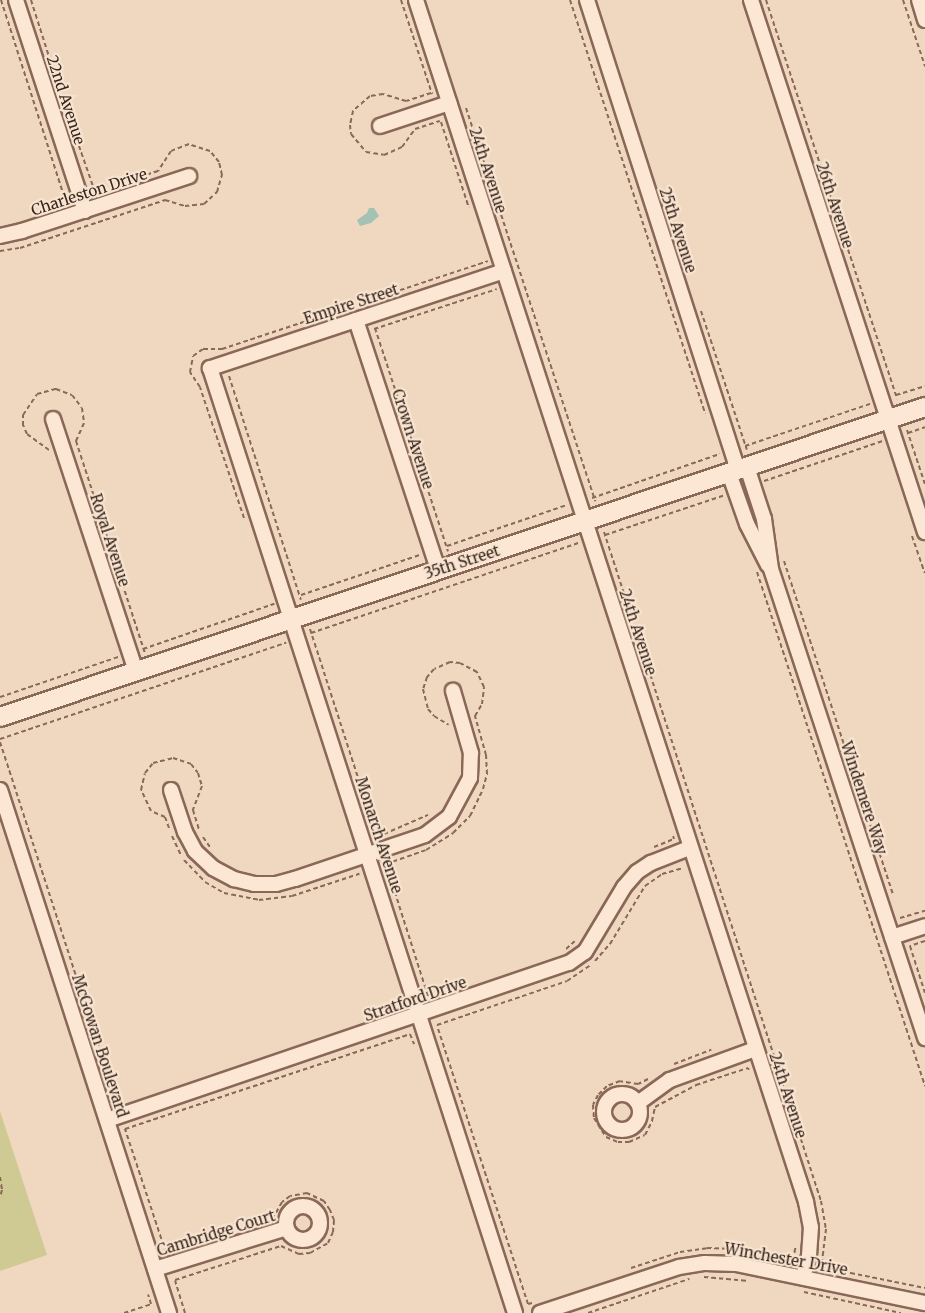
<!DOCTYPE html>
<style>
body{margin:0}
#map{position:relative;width:925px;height:1313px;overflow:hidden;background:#f0d8c0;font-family:Merriweather,serif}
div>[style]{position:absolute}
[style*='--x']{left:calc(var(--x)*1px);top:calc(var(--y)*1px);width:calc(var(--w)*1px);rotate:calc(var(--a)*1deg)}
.green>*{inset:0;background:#cfca93}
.water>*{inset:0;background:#a3c2b3}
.path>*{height:2px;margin-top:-1px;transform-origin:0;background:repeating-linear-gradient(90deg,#8a6857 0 4.5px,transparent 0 7.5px)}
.roads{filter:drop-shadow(2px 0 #8a6857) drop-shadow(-2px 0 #8a6857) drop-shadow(0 2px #8a6857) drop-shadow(0 -2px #8a6857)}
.minor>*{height:14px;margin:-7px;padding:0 7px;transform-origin:7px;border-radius:7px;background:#fbe7d3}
.minor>.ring{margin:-7px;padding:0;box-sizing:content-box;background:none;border:14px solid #fbe7d3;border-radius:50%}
.tertiary>*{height:18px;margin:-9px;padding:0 9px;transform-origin:9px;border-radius:9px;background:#fbe7d3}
span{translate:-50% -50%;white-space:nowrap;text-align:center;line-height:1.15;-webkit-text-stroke:4.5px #f7e4d0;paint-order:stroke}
.street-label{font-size:15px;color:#39241c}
</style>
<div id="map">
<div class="green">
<i style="clip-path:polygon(0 1111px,47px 1255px,0 1271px)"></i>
</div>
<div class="water">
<i style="clip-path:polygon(369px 208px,374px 208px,379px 216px,371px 223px,360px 226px,357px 220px,367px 213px)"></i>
</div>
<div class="path">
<i style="--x:1;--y:0;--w:212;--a:72.2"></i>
<i style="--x:31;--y:0;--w:63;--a:72.4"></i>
<i style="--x:401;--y:0;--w:99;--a:71.7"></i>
<i style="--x:570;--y:0;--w:435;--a:71.9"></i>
<i style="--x:766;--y:0;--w:420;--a:71.8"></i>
<i style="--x:903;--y:0;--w:70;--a:71.6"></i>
<i style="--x:431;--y:93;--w:26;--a:162"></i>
<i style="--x:406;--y:101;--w:24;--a:-163"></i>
<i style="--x:383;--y:94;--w:13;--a:171"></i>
<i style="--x:370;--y:96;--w:23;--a:139"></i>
<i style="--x:353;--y:111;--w:14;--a:102"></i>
<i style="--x:350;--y:125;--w:9;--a:84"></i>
<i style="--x:351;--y:134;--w:23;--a:50"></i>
<i style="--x:366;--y:152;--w:18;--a:9"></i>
<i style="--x:384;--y:155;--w:20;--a:-24"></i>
<i style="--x:402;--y:147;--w:22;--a:-54"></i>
<i style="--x:415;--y:129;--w:26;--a:-18"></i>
<i style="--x:64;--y:103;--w:94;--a:70.8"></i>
<i style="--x:466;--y:108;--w:414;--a:71.8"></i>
<i style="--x:441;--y:122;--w:90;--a:72"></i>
<i style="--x:0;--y:251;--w:20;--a:-9"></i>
<i style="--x:20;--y:248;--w:153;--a:-18.3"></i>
<i style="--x:165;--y:200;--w:21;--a:17"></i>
<i style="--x:185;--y:206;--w:19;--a:-6"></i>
<i style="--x:204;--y:204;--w:18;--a:-43"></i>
<i style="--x:217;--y:192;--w:18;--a:-74"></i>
<i style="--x:222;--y:175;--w:13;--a:-103"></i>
<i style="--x:219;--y:162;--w:14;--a:-129"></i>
<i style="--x:210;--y:151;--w:22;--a:-162"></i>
<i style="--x:189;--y:144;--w:19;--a:159"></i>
<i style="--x:171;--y:151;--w:24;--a:123"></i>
<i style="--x:158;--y:171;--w:22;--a:162"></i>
<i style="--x:701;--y:311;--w:146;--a:71.7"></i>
<i style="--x:375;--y:328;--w:235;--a:71.9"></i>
<i style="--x:374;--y:329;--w:129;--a:-18"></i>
<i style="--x:229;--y:376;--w:235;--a:72.2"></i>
<i style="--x:896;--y:395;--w:30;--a:-17"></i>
<i style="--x:907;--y:430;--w:57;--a:71.6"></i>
<i style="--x:908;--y:433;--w:18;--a:-19"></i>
<i style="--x:745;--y:446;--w:132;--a:-18.6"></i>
<i style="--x:49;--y:450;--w:27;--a:-144"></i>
<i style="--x:27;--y:434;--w:10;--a:-114"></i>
<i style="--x:23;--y:425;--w:10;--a:-90"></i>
<i style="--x:23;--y:415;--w:25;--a:-56"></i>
<i style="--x:37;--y:394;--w:20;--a:-15"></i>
<i style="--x:56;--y:389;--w:17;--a:21"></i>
<i style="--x:72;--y:395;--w:16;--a:52"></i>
<i style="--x:82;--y:408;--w:15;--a:82"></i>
<i style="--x:84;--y:423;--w:20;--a:114"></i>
<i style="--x:76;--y:441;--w:223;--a:72"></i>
<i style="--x:764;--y:481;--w:126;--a:-18.6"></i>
<i style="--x:592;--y:498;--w:135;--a:-19"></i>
<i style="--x:244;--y:518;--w:138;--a:-108.6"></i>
<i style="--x:200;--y:387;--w:18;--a:-124"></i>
<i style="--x:190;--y:372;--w:16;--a:-79"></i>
<i style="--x:193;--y:356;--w:12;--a:-35"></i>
<i style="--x:203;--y:349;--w:19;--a:0"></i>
<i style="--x:222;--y:349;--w:280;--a:-18.3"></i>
<i style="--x:604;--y:532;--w:703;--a:72.03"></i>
<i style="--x:821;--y:1201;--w:28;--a:80"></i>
<i style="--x:826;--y:1229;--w:38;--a:97"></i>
<i style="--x:821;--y:1267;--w:106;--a:11.4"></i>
<i style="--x:605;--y:535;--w:126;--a:-18.4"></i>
<i style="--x:912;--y:536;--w:39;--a:71"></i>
<i style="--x:447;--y:546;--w:127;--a:-18.9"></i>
<i style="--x:784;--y:561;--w:351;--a:71.9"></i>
<i style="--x:757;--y:572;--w:541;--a:71.9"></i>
<i style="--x:301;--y:595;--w:126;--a:-18.6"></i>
<i style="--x:310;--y:629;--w:219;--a:72.1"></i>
<i style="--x:377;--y:837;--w:2;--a:-27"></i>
<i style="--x:311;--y:633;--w:282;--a:-18.6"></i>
<i style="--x:143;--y:649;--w:139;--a:-19"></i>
<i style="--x:0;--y:697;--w:125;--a:-18.7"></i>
<i style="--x:0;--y:739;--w:302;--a:-18.6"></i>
<i style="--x:0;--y:742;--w:379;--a:72"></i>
<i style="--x:169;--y:828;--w:12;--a:-110"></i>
<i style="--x:165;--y:817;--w:15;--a:-157"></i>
<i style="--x:151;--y:811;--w:23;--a:-115"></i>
<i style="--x:141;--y:790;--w:17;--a:-77"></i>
<i style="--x:145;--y:773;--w:13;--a:-51"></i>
<i style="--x:153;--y:763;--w:21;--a:-14"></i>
<i style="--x:173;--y:758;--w:19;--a:18"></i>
<i style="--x:191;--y:764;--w:11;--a:52"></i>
<i style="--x:198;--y:773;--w:14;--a:73"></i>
<i style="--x:202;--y:786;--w:26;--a:111"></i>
<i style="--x:193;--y:810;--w:21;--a:73"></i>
<i style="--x:384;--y:834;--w:48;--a:-23.4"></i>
<i style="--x:172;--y:836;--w:21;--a:65"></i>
<i style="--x:203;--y:837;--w:12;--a:55"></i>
<i style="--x:654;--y:847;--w:22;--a:-22"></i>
<i style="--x:674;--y:839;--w:3;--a:-108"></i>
<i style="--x:184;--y:860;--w:30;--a:46"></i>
<i style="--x:205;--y:882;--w:22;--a:30"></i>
<i style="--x:224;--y:893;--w:36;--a:11"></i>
<i style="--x:259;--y:900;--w:33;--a:-7"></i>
<i style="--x:292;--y:896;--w:71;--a:-18.2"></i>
<i style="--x:900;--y:918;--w:26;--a:-16"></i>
<i style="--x:925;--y:941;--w:16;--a:162"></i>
<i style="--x:910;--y:946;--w:49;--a:72.3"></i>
<i style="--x:566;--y:949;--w:12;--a:-42"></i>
<i style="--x:595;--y:961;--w:23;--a:-49"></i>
<i style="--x:610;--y:944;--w:68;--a:-58.9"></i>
<i style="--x:645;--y:886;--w:21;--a:-35"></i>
<i style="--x:662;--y:874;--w:22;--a:-16"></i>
<i style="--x:428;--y:996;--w:139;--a:-107.7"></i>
<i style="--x:386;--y:864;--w:42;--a:-19.3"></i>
<i style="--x:426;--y:850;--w:32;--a:-32"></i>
<i style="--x:453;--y:833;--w:24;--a:-45"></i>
<i style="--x:470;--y:816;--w:30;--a:-64"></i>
<i style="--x:483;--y:789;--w:16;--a:-75"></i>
<i style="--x:487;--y:774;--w:19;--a:-93"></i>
<i style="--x:486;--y:755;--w:41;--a:-105.8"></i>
<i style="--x:475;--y:716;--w:14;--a:-60"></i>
<i style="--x:482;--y:704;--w:17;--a:-83"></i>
<i style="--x:484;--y:687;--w:17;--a:-115"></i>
<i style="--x:477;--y:672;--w:19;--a:-152"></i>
<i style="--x:460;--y:663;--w:10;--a:-174"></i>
<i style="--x:450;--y:662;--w:17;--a:156"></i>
<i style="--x:434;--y:669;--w:11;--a:131"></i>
<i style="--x:427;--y:677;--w:13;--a:108"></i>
<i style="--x:423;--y:689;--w:21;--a:76"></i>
<i style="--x:428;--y:709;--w:9;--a:49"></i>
<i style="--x:434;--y:716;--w:17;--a:31"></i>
<i style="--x:674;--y:1064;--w:40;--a:-21"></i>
<i style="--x:648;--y:1079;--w:11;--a:153"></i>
<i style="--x:638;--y:1084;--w:18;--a:-171"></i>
<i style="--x:620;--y:1081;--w:14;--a:159"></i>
<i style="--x:607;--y:1086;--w:13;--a:135"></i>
<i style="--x:598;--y:1095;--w:11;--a:117"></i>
<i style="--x:593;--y:1105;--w:13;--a:86"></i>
<i style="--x:594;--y:1118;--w:22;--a:58"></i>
<i style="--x:606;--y:1137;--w:13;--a:23"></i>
<i style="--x:618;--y:1142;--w:11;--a:0"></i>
<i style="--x:629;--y:1142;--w:17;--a:-24"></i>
<i style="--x:645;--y:1135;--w:16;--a:-63"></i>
<i style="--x:652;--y:1121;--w:14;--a:-78"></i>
<i style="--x:655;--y:1107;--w:47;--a:-28.2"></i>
<i style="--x:696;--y:1085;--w:55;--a:-18.1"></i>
<i style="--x:748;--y:1068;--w:2;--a:63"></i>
<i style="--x:0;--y:1177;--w:13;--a:81"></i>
<i style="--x:2;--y:1190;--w:7;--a:106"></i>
<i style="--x:166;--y:1253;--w:131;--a:-108.3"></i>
<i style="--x:125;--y:1129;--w:300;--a:-18.4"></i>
<i style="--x:410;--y:1034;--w:11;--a:68"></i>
<i style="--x:793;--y:1260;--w:15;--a:-79"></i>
<i style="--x:631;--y:1268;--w:52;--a:-18.1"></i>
<i style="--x:680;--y:1252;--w:27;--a:-8"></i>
<i style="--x:707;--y:1248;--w:31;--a:2"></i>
<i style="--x:738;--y:1249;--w:56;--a:12.3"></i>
<i style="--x:704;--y:1277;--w:45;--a:5.1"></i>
<i style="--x:804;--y:1292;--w:99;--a:12.2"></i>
<i style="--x:532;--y:1303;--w:4;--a:166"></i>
<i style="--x:528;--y:1304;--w:293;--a:-108.1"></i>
<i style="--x:437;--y:1025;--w:137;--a:-18.7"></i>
<i style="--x:567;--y:981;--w:29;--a:-34"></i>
<i style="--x:124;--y:1313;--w:28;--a:-18"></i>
<i style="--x:151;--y:1304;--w:10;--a:-107"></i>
<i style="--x:185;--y:1313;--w:34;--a:-107"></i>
<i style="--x:175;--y:1280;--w:111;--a:-17.8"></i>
<i style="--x:281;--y:1246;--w:20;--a:24"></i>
<i style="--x:299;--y:1254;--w:11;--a:-5"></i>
<i style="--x:310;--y:1253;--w:21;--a:-29"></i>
<i style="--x:328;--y:1243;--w:12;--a:-66"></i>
<i style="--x:333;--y:1232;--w:12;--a:-85"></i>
<i style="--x:334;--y:1220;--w:11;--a:-112"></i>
<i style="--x:330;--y:1210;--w:11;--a:-124"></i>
<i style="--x:324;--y:1201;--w:19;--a:-155"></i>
<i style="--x:307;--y:1193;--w:17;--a:170"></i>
<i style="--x:290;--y:1196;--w:10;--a:143"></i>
<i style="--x:282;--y:1202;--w:21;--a:119"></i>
<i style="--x:588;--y:1313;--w:107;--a:-18.6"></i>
</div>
<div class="roads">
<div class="minor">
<i style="--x:16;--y:0;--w:222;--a:71.9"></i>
<i style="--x:416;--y:0;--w:1264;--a:72.02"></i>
<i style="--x:806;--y:1202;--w:25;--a:79"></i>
<i style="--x:811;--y:1227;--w:29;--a:94"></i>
<i style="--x:809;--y:1256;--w:22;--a:106"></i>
<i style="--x:587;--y:0;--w:494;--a:72.2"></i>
<i style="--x:751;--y:0;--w:560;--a:71.89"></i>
<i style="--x:919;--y:0;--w:21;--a:73"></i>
<i style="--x:380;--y:126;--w:73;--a:-18.4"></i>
<i style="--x:0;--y:236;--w:23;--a:-13"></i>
<i style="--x:22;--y:231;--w:176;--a:-18.2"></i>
<i style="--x:504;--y:271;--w:310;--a:161.7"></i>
<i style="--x:210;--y:368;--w:993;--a:72.11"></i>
<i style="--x:356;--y:320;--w:262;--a:71.8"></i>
<i style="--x:53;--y:419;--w:265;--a:71.8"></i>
<i style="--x:747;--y:467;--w:55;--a:71.9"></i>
<i style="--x:764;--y:519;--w:50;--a:82"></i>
<i style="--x:771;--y:569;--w:494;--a:71.8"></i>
<i style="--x:729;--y:473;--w:54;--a:70.6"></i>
<i style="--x:747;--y:524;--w:46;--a:62.9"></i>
<i style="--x:0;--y:790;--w:550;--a:72.09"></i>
<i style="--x:171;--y:790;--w:44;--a:71.6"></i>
<i style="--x:185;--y:832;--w:21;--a:62"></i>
<i style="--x:195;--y:851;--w:25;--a:43"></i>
<i style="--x:213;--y:868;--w:24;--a:28"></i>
<i style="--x:234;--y:879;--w:21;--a:14"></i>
<i style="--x:254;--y:884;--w:22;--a:0"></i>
<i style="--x:276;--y:884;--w:20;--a:-15"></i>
<i style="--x:295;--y:879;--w:137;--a:-18.7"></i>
<i style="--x:425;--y:835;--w:30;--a:-37"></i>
<i style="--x:449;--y:817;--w:44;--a:-61.7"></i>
<i style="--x:470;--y:778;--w:25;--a:-88"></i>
<i style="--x:471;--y:753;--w:65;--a:-106.2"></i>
<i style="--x:892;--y:937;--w:35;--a:-18"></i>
<i class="ring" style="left:604px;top:1094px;width:22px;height:22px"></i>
<i style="--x:638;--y:1103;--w:39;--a:-36"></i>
<i style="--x:670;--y:1080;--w:90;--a:-20"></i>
<i style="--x:107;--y:1120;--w:488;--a:-18.8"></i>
<i style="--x:569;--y:963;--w:19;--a:-35"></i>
<i style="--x:585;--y:952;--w:76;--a:-59"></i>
<i style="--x:624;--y:887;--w:20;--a:-49"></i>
<i style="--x:637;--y:872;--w:17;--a:-33"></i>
<i style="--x:651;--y:863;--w:41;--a:-21.5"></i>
<i class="ring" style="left:286px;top:1206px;width:20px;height:20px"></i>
<i style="--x:155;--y:1269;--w:138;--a:-17.3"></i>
<i style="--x:540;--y:1313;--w:146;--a:-18.3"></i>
<i style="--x:679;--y:1267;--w:26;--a:-9"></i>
<i style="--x:705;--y:1263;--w:31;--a:2"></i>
<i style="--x:736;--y:1264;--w:193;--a:11.7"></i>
</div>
<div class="tertiary">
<i style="--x:0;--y:717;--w:976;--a:-18.53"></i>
</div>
</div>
<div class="street-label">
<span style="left:66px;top:100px;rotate:72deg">22nd Avenue</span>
<span style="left:488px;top:170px;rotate:72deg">24th Avenue</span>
<span style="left:89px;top:192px;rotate:-18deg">Charleston Drive</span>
<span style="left:835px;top:205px;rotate:72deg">26th Avenue</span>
<span style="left:678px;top:230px;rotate:72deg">25th Avenue</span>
<span style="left:351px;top:304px;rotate:-18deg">Empire Street</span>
<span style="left:413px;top:439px;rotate:72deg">Crown Avenue</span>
<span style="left:110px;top:540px;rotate:72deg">Royal Avenue</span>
<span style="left:462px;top:562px;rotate:-18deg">35th Street</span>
<span style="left:638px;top:632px;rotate:72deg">24th Avenue</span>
<span style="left:864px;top:798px;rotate:72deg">Windemere Way</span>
<span style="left:379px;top:835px;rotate:72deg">Monarch Avenue</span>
<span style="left:415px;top:999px;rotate:-19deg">Stratford Drive</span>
<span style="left:100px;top:1046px;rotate:72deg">McGowan Boulevard</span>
<span style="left:788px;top:1095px;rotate:72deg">24th Avenue</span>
<span style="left:216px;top:1233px;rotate:-17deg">Cambridge Court</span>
<span style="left:786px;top:1259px;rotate:10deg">Winchester Drive</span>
</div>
</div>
